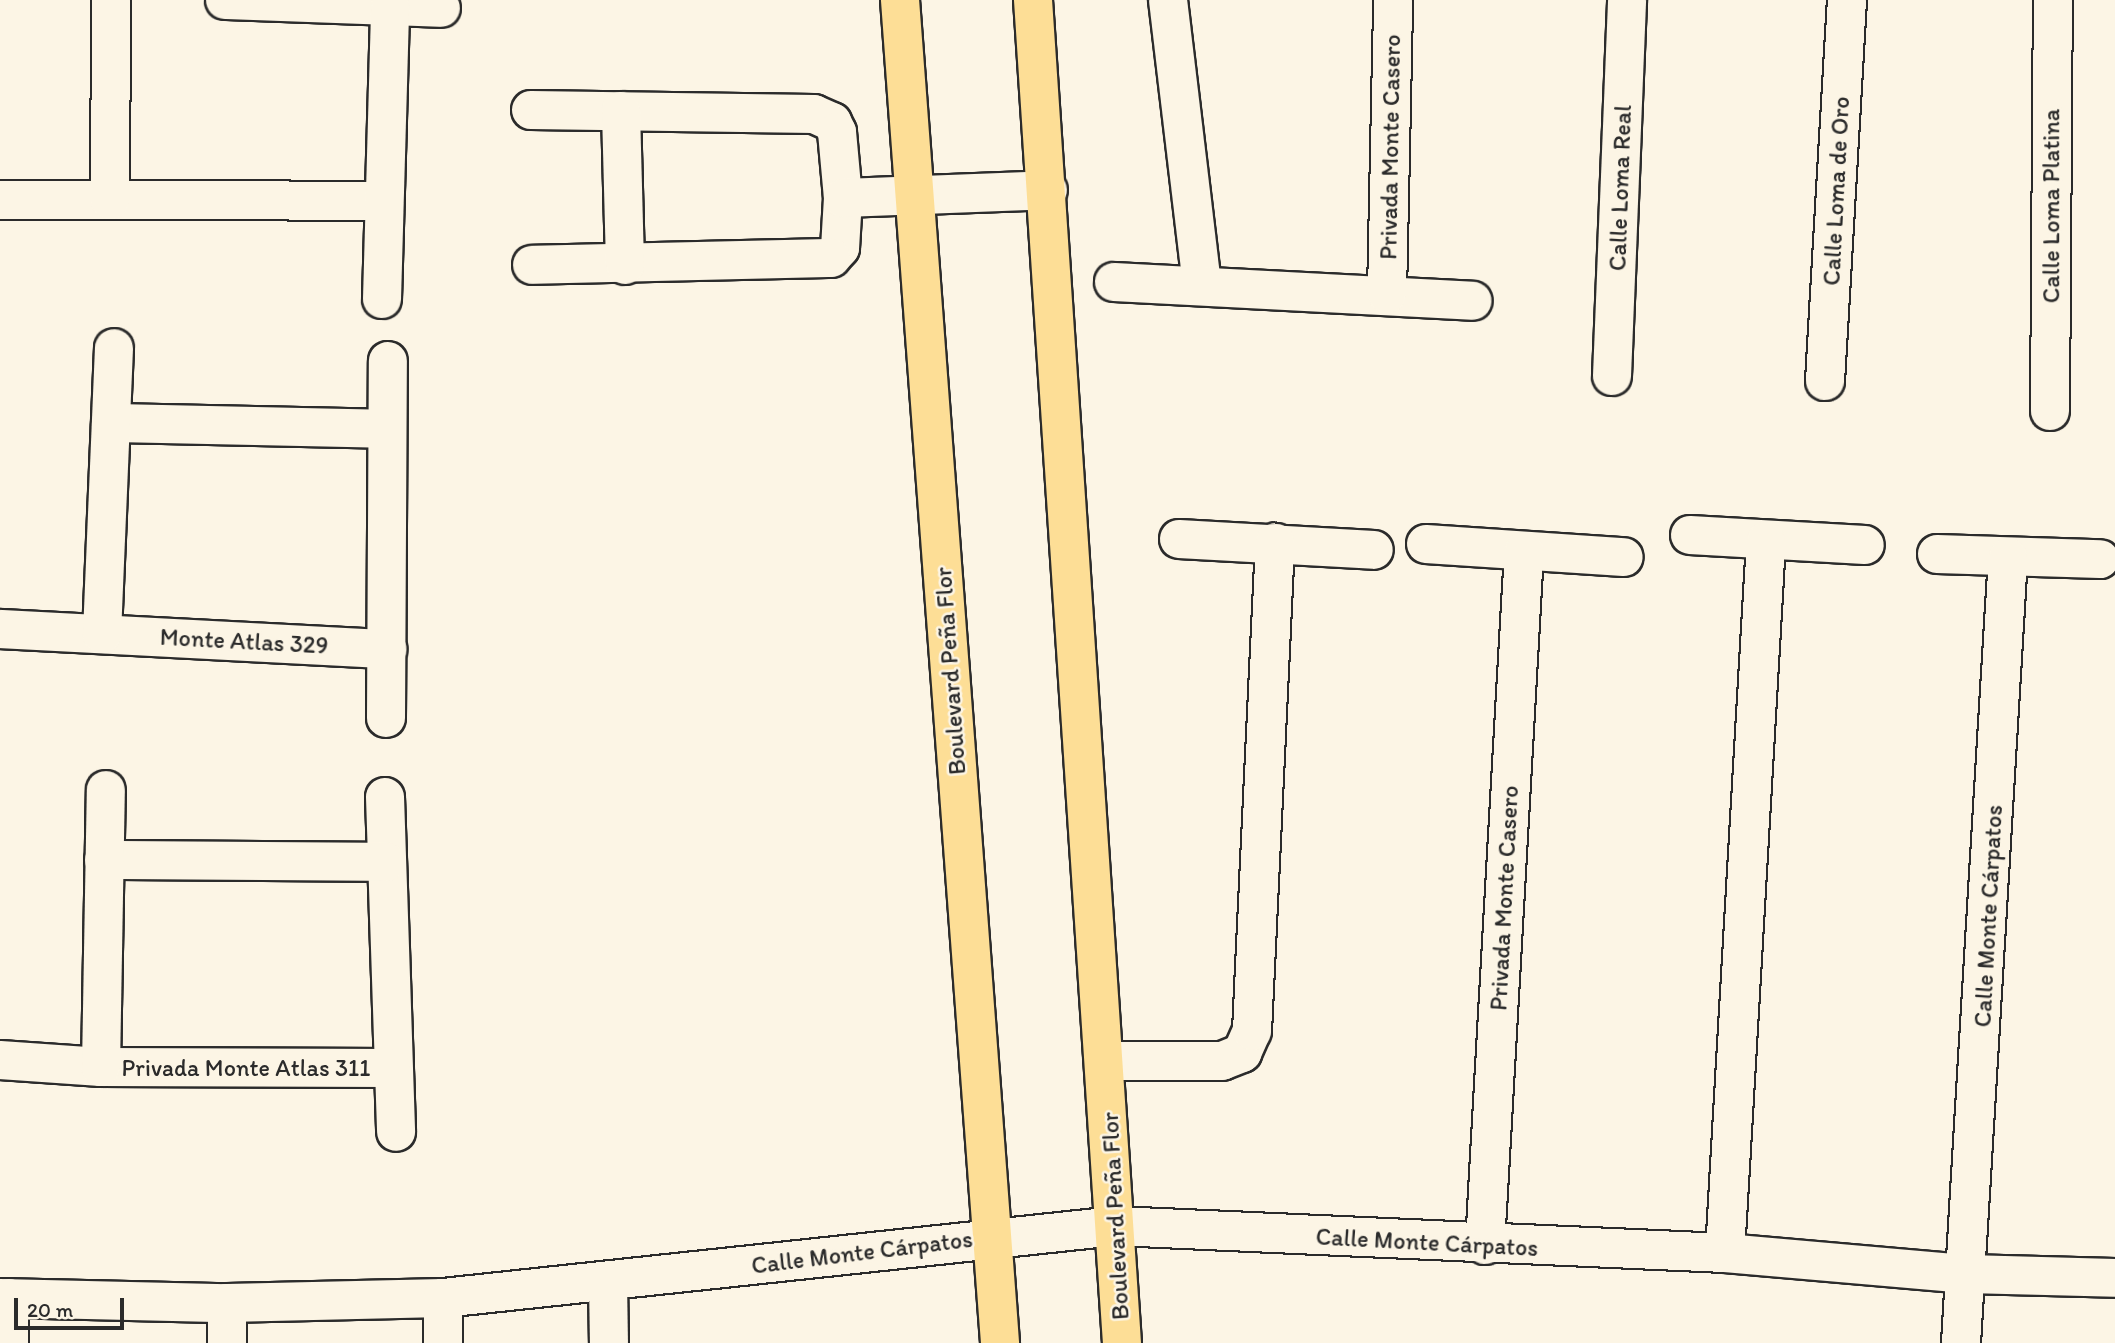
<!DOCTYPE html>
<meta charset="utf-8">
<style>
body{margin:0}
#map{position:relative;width:2115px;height:1343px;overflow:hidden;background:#fcf5e5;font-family:Itim,sans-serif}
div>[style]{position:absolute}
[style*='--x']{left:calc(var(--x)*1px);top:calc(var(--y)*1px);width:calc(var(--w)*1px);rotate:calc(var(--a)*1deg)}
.roads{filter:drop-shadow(2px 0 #2b2b2b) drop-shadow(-2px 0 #2b2b2b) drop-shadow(0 2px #2b2b2b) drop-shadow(0 -2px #2b2b2b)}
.minor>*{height:38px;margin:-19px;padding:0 19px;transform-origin:19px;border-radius:19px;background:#fcf5e5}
.major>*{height:38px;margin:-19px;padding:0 19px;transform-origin:19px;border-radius:19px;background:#fdde96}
span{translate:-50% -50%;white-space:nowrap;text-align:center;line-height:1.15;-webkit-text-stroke:5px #fcf5e5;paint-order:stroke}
.street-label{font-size:24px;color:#2b2b2b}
.scale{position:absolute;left:14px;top:1298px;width:110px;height:32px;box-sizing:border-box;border:4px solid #2b2b2b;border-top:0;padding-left:9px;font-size:21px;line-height:24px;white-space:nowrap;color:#2b2b2b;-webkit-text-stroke:5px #fcf5e5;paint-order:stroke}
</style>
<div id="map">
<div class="roads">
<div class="minor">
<i style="--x:225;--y:0;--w:216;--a:2.1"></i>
<i style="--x:1168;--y:0;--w:287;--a:83.2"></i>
<i style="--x:531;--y:110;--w:283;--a:0.8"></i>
<i style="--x:814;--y:114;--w:20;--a:24"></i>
<i style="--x:832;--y:122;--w:11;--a:63"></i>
<i style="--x:837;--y:132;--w:66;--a:84.8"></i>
<i style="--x:843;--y:198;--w:50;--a:93.4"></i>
<i style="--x:840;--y:248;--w:13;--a:132"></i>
<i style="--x:831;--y:258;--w:299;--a:178.7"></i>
<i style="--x:621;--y:111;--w:154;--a:88.5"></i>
<i style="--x:843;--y:198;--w:205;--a:-2.2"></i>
<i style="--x:0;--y:200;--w:384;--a:0.1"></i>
<i style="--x:110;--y:200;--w:200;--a:-89.7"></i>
<i style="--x:1114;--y:282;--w:359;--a:3"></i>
<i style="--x:1387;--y:294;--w:294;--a:-88.8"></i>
<i style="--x:382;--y:299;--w:292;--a:-88.4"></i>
<i style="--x:1612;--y:376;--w:376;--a:-87.7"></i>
<i style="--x:1825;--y:381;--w:382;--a:-86.7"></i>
<i style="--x:2050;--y:411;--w:411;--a:-89.6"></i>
<i style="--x:111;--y:423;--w:276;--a:1.2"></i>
<i style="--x:1690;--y:535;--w:175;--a:3.3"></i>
<i style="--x:1179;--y:539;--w:195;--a:3.2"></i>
<i style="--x:1426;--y:544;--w:198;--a:3.8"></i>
<i style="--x:1937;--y:554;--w:163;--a:1.8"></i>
<i style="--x:0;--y:629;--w:388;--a:3"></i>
<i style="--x:102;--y:634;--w:286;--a:-87.6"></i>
<i style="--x:386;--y:718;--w:357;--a:-89.7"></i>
<i style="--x:385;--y:797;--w:335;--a:88.1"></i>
<i style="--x:104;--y:860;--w:282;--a:0.4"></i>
<i style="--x:0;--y:1060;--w:101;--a:4"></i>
<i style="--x:101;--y:1067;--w:290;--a:0.2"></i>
<i style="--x:1106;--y:1061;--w:116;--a:0"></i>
<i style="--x:1222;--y:1061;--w:22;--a:-22"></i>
<i style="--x:1242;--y:1053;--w:24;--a:-66"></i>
<i style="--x:1252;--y:1031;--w:489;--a:-87.3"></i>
<i style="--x:101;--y:1067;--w:277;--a:-89"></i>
<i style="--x:1485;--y:1245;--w:695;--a:-86.78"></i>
<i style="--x:1725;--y:1253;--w:713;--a:-86.7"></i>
<i style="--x:608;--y:1282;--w:61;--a:89.1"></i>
<i style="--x:0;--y:1298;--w:227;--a:1.3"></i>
<i style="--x:227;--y:1303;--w:216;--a:-1.3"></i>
<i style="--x:443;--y:1298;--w:677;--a:-6.11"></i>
<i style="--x:1116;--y:1226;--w:610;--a:2.54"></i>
<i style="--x:1725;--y:1253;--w:243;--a:5"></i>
<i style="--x:1967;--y:1274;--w:148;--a:1.5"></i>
<i style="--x:9;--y:1298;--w:45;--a:90"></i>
<i style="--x:443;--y:1298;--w:45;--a:90"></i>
<i style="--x:227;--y:1303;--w:40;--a:90"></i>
<i style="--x:1961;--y:1343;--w:787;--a:-86.58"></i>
</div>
<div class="major">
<i style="--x:900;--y:0;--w:1347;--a:85.74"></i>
<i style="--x:1033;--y:0;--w:1346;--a:86.21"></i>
</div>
</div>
<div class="street-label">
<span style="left:1390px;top:147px;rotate:-89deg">Privada Monte Casero</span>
<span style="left:1620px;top:188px;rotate:-88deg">Calle Loma Real</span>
<span style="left:1836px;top:191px;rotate:-87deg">Calle Loma de Oro</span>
<span style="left:2051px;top:206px;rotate:-90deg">Calle Loma Platina</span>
<span style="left:244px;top:641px;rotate:3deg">Monte Atlas 329</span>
<span style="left:950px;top:671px;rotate:-94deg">Boulevard Peña Flor</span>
<span style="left:1504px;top:898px;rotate:-87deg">Privada Monte Casero</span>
<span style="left:1988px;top:916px;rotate:-87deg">Calle Monte Cárpatos</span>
<span style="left:246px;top:1068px">Privada Monte Atlas 311</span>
<span style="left:1115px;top:1216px;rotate:-93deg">Boulevard Peña Flor</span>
<span style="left:1427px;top:1242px;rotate:3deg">Calle Monte Cárpatos</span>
<span style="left:862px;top:1252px;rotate:-7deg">Calle Monte Cárpatos</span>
</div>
<div class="scale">20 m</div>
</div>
